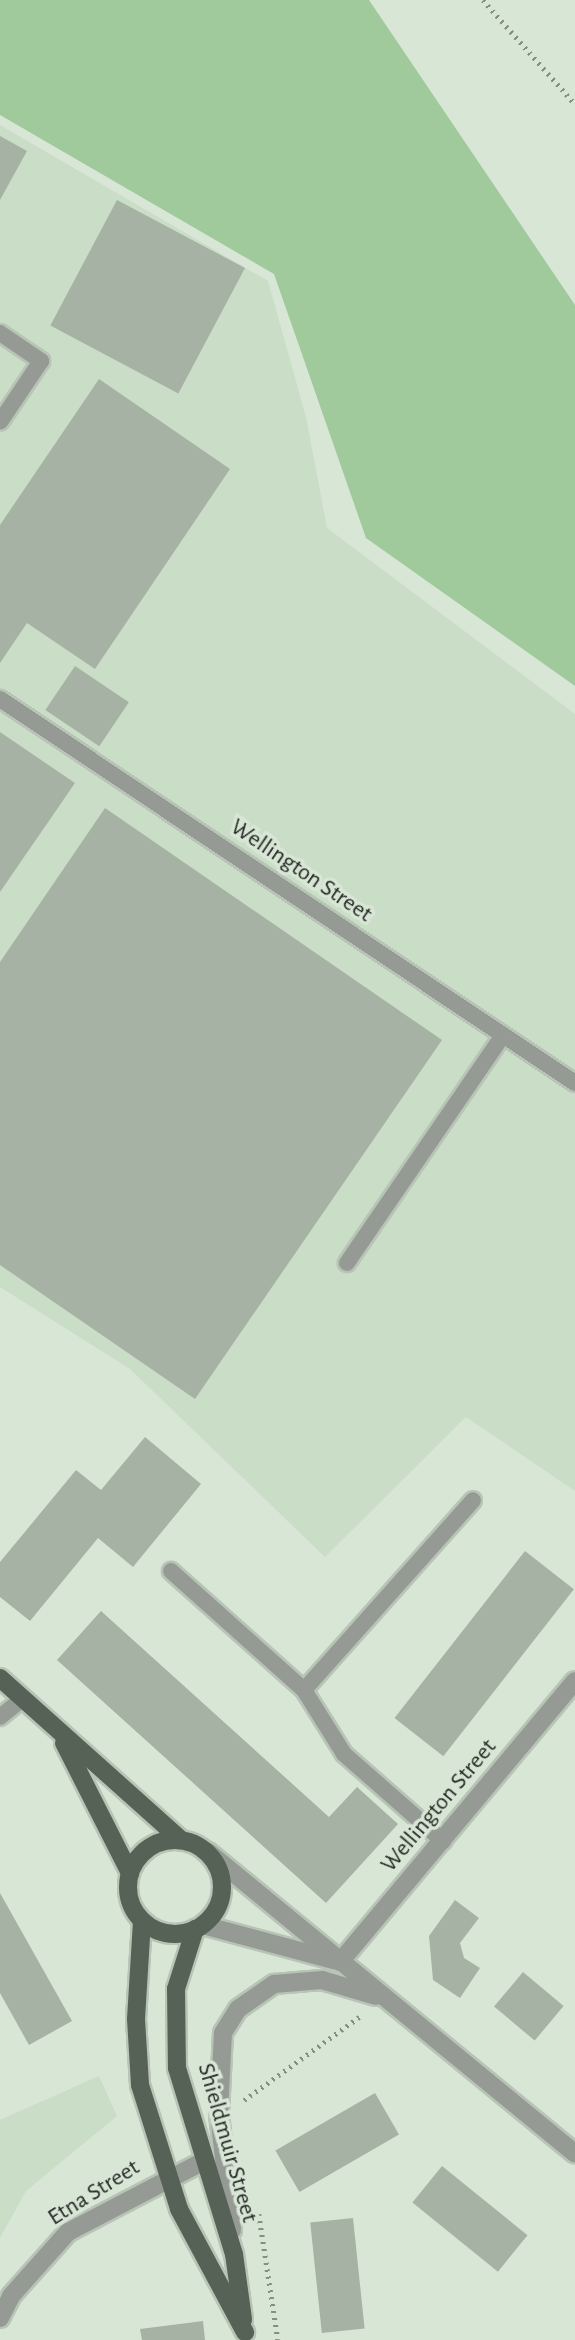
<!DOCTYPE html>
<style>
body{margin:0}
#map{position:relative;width:575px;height:2340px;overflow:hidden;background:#d8e6d6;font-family:"Alegreya Sans",sans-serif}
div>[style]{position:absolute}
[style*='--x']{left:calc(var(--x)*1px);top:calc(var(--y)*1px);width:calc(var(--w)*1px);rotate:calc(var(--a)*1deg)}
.built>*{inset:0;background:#caddc7}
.green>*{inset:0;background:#a1ca9c}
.building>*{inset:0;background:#a6b3a4;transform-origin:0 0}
.path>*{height:4.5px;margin-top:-2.25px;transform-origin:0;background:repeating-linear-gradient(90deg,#848e82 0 2px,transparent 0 7px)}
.roads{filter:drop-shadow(2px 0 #b8c4b6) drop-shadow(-2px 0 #b8c4b6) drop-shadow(0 2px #b8c4b6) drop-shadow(0 -2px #b8c4b6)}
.lane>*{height:16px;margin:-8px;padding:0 8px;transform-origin:8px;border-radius:8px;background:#959b94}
.street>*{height:18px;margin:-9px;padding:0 9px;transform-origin:9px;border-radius:9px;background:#959b94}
.primary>*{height:18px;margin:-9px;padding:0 9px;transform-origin:9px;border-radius:9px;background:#576256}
.primary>.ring{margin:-9px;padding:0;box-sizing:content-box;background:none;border:18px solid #576256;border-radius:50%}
span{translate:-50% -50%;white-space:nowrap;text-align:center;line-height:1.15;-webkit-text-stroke:7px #d8e6d6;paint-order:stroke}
.street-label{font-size:24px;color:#252a24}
</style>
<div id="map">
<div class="built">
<i style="clip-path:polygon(0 125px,268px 281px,306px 417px,327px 528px,575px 714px,575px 1491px,466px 1417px,325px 1557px,130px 1369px,0 1287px)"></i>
<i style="clip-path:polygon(99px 2076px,117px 2116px,26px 2191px,0 2238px,0 2120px)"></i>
</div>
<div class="green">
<i style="clip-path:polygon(0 0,369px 0,575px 305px,575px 686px,366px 538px,274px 274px,0 115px)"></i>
</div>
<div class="building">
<i style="clip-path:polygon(0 136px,27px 151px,0 200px)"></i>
<i style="left:117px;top:200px;width:145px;height:142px;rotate:28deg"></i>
<i style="clip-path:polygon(99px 379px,230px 469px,95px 669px,27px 623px,0 663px,0 525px)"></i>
<i style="left:75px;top:666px;width:65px;height:53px;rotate:34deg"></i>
<i style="clip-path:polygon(0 732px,75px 783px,0 892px)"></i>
<i style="clip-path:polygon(105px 808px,442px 1040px,195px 1399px,0 1265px,0 962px)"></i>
<i style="clip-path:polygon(145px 1437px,201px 1484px,133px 1567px,98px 1538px,30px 1621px,0 1597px,0 1562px,76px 1470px,101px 1490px)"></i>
<i style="left:525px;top:1551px;width:62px;height:212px;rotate:38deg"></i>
<i style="clip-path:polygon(101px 1611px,329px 1817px,357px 1787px,398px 1824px,326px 1903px,57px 1660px)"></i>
<i style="clip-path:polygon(0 1893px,72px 2021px,29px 2045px,0 1993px)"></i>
<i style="clip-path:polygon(455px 1900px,479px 1918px,460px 1943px,464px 1958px,480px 1968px,460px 1998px,433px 1980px,429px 1936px)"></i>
<i style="left:523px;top:1972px;width:53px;height:45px;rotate:40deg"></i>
<i style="left:375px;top:2093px;width:48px;height:115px;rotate:60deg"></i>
<i style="left:442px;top:2166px;width:110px;height:47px;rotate:39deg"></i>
<i style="left:353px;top:2218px;width:111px;height:43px;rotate:84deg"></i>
<i style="clip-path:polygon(203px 2321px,205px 2340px,142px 2340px,140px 2329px)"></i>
</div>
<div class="path">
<i style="--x:483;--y:0;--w:139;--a:48.5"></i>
<i style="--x:244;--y:2100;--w:142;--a:-35.8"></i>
<i style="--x:259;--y:2214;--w:127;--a:81.4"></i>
</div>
<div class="roads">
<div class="lane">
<i style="--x:0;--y:333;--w:50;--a:34.3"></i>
<i style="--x:41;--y:361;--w:73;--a:123.9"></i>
<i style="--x:0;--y:699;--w:691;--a:33.74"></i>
<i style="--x:347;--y:1263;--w:276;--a:-55.6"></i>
<i style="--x:171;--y:1571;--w:178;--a:41.8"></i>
<i style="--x:304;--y:1690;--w:75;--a:58"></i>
<i style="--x:344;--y:1754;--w:132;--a:41.3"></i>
<i style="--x:304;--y:1690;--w:254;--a:-48.3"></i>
<i style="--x:0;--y:1717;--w:28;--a:-39"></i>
</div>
<div class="street">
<i style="--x:208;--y:1852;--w:475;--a:39.4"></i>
<i style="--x:203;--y:1925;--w:136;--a:15"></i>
<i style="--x:340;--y:1962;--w:366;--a:-50.1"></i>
<i style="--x:232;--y:2230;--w:117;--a:-96.4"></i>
<i style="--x:219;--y:2114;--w:81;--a:-87.2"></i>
<i style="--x:223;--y:2033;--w:28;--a:-58"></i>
<i style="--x:238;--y:2009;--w:44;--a:-34.8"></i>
<i style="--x:274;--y:1984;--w:48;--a:-4.8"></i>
<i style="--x:322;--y:1980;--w:56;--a:16.5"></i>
<i style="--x:0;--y:2318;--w:25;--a:-63"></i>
<i style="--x:11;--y:2296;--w:86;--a:-48.3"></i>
<i style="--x:68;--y:2232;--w:153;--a:-27.6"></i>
</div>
<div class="primary">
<i style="--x:0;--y:1678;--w:243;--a:41.8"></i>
<i style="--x:64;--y:1743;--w:146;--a:63.1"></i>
<i class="ring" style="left:128px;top:1840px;width:76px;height:76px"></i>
<i style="--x:142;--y:1921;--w:98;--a:93.5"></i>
<i style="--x:136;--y:2019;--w:66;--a:86.5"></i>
<i style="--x:140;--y:2085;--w:130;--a:72.5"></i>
<i style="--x:179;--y:2209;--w:140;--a:61.8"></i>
<i style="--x:195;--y:1929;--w:63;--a:107.6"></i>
<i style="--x:176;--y:1989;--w:79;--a:89.3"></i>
<i style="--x:177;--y:2068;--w:195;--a:73"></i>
<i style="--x:234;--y:2254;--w:66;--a:82.1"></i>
</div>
</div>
<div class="street-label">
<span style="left:301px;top:871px;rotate:34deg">Wellington Street</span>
<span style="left:439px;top:1806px;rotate:-50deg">Wellington Street</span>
<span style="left:227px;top:2143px;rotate:74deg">Shieldmuir Street</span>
<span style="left:94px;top:2193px;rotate:-32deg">Etna Street</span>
</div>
</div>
